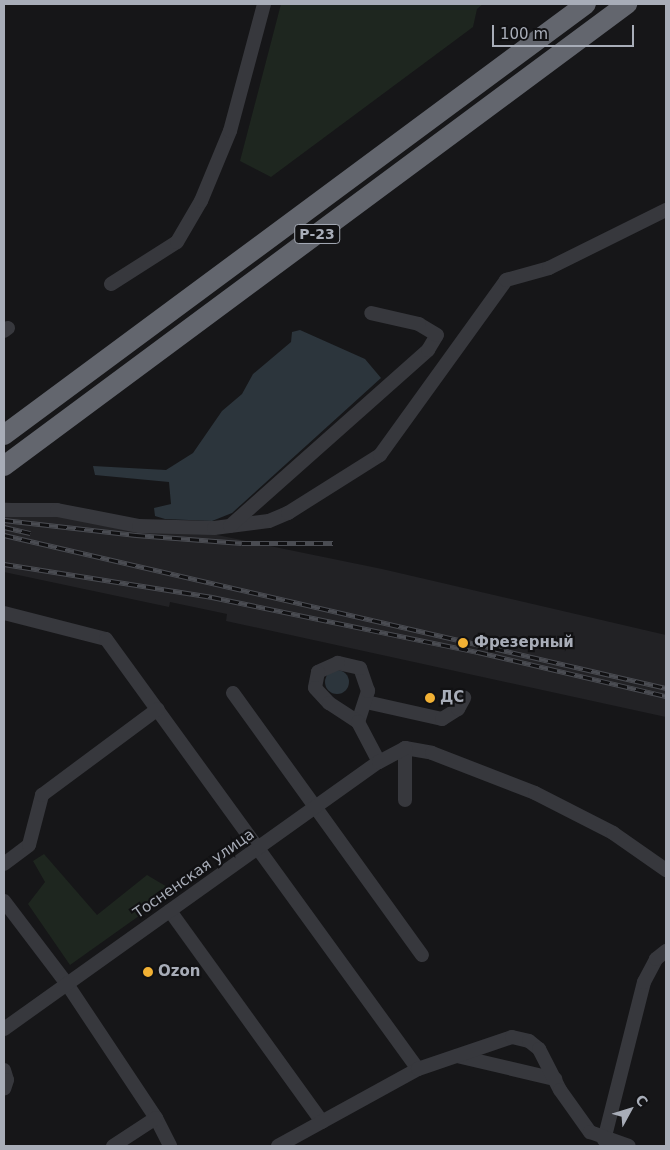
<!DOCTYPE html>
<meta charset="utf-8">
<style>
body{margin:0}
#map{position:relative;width:670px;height:1150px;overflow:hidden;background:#161618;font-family:"DejaVu Sans",sans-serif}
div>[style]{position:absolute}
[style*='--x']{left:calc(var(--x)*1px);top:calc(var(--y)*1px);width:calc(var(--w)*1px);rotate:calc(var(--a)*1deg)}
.built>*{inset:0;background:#222225}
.green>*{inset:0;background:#1e261f}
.water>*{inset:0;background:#2c353c}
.round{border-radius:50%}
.minor>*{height:14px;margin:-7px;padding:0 7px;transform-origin:7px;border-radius:7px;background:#37383d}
.highway>*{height:20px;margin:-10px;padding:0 10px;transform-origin:10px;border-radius:10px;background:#63666e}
.rail>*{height:5px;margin-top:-2.5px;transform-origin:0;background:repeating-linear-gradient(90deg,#111113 0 9px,#4a4c52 0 18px);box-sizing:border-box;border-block:1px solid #4a4c52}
.dots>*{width:14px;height:14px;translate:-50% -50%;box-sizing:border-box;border:2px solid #111113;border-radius:50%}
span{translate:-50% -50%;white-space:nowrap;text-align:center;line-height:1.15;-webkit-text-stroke:4.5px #111113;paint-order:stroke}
.shield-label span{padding:1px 4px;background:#111113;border:1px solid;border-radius:4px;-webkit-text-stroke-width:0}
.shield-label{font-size:14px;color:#a8adb8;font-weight:700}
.poi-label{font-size:15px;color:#a8adb8;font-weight:700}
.left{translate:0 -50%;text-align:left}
.street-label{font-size:15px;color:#a8adb8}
.frame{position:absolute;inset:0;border:5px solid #a8adb8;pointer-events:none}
.north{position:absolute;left:605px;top:1085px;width:50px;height:50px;-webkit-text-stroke:4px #111113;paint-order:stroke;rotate:51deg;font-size:14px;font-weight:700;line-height:20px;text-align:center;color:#a8adb8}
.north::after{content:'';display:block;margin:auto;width:18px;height:22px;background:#a8adb8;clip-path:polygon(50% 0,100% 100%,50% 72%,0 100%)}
.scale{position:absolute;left:492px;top:25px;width:142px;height:22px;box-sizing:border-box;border:2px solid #a8adb8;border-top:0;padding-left:6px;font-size:15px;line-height:18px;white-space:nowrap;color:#a8adb8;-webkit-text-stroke:4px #111113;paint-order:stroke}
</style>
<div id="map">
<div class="built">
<i style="clip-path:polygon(4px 502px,144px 520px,382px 569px,666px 635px,666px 717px,226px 621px,227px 614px,170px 602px,169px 607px,4px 572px)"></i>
</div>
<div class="green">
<i style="clip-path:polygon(281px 4px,483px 4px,477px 9px,473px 27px,271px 177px,240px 161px)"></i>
<i style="clip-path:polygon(44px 854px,97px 915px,147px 875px,174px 891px,70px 965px,28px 904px,45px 882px,33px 861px)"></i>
</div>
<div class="water">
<i style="clip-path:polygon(300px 330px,365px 359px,381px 378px,232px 513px,212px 521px,165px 519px,155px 516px,154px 508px,171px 504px,169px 482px,95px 475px,93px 466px,166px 470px,193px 453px,222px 411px,242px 394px,253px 374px,291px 342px,292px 332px)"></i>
<i class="round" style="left:325px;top:670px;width:24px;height:24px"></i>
</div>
<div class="minor">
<i style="--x:111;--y:284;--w:78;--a:-32.5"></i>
<i style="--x:177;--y:242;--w:48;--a:-59.7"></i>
<i style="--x:201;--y:201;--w:76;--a:-67.5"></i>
<i style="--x:230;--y:131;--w:131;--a:-75"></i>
<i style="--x:4;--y:331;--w:5;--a:-37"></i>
<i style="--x:4;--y:510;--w:53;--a:0"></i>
<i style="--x:57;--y:510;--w:84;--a:11"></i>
<i style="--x:139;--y:526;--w:75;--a:1.5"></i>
<i style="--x:214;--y:528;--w:55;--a:-7.3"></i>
<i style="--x:269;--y:521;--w:21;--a:-23"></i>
<i style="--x:288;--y:513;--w:109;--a:-32.2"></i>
<i style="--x:380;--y:455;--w:216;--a:-54.2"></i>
<i style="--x:506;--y:280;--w:45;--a:-15.6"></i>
<i style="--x:549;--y:268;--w:131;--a:-26.4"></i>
<i style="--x:230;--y:526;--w:265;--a:-41.6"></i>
<i style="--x:428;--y:350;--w:17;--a:-59"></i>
<i style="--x:437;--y:335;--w:21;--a:-149"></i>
<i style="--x:419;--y:324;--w:49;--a:-167.1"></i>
<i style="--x:4;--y:613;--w:105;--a:14.3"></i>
<i style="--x:106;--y:639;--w:531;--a:54.04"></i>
<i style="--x:233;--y:693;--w:323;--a:54.2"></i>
<i style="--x:366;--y:702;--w:78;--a:12.6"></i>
<i style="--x:442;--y:719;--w:19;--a:-32"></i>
<i style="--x:458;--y:709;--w:13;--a:-61"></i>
<i style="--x:358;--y:722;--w:33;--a:-72"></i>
<i style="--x:368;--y:691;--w:24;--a:-109"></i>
<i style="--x:360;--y:668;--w:23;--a:-167"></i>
<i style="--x:338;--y:663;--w:22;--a:156"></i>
<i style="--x:318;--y:672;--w:16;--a:101"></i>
<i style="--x:315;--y:688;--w:21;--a:47"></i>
<i style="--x:329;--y:703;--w:35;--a:33"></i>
<i style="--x:358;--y:722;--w:45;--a:62.3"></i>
<i style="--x:405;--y:748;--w:27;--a:10"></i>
<i style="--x:432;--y:753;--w:110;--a:21.2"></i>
<i style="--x:535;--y:793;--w:88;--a:27.1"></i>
<i style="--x:613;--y:833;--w:65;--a:34.9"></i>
<i style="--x:405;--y:748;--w:52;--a:90"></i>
<i style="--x:4;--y:864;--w:31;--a:-37"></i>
<i style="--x:29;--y:845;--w:52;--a:-75.4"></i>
<i style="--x:42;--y:795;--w:144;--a:-36.6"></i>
<i style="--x:4;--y:901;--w:104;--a:52.8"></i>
<i style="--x:67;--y:984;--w:161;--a:56.4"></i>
<i style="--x:156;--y:1118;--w:31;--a:63"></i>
<i style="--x:170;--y:911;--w:260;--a:54.2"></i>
<i style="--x:4;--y:1029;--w:460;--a:-35.5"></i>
<i style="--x:379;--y:762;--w:30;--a:-28"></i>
<i style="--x:457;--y:1056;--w:101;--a:13.2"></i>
<i style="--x:4;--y:1070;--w:10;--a:73"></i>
<i style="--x:7;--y:1080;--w:9;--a:108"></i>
<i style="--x:604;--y:1140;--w:163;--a:-75.8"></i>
<i style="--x:644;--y:982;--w:26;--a:-62"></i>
<i style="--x:656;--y:959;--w:13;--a:-39"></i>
<i style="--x:113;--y:1146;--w:51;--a:-33.1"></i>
<i style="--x:278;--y:1146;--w:160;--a:-28.8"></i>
<i style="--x:418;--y:1069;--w:99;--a:-18.8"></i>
<i style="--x:512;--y:1037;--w:17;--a:13"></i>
<i style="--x:529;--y:1041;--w:13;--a:39"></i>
<i style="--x:539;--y:1049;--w:46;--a:62.9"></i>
<i style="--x:560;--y:1090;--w:52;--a:54.5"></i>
<i style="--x:590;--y:1132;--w:41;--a:19.7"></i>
</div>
<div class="highway">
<i style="--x:4;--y:435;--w:724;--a:-36.52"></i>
<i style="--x:4;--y:466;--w:776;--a:-36.56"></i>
</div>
<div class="rail">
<i style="--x:4;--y:520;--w:133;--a:6.5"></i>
<i style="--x:136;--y:535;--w:106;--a:4.3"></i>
<i style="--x:242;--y:543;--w:91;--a:0"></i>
<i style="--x:4;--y:527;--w:27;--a:13"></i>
<i style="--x:4;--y:535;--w:679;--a:13.01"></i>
<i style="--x:4;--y:564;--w:211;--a:9"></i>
<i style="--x:212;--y:597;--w:272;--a:11.7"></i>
<i style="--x:478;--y:652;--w:193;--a:13.2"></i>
</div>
<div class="dots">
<i style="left:463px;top:643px;background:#f2b134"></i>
<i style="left:430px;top:698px;background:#f2b134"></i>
<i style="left:148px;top:972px;background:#f2b134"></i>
</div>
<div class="shield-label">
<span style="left:317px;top:234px">Р-23</span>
</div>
<div class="poi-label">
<span class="left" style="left:474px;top:643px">Фрезерный</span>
<span class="left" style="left:440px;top:698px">ДС</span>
<span class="left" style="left:158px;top:972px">Ozon</span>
</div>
<div class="street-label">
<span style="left:194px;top:874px;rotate:-35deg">Тосненская улица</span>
</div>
<div class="frame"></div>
<div class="north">С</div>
<div class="scale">100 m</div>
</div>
